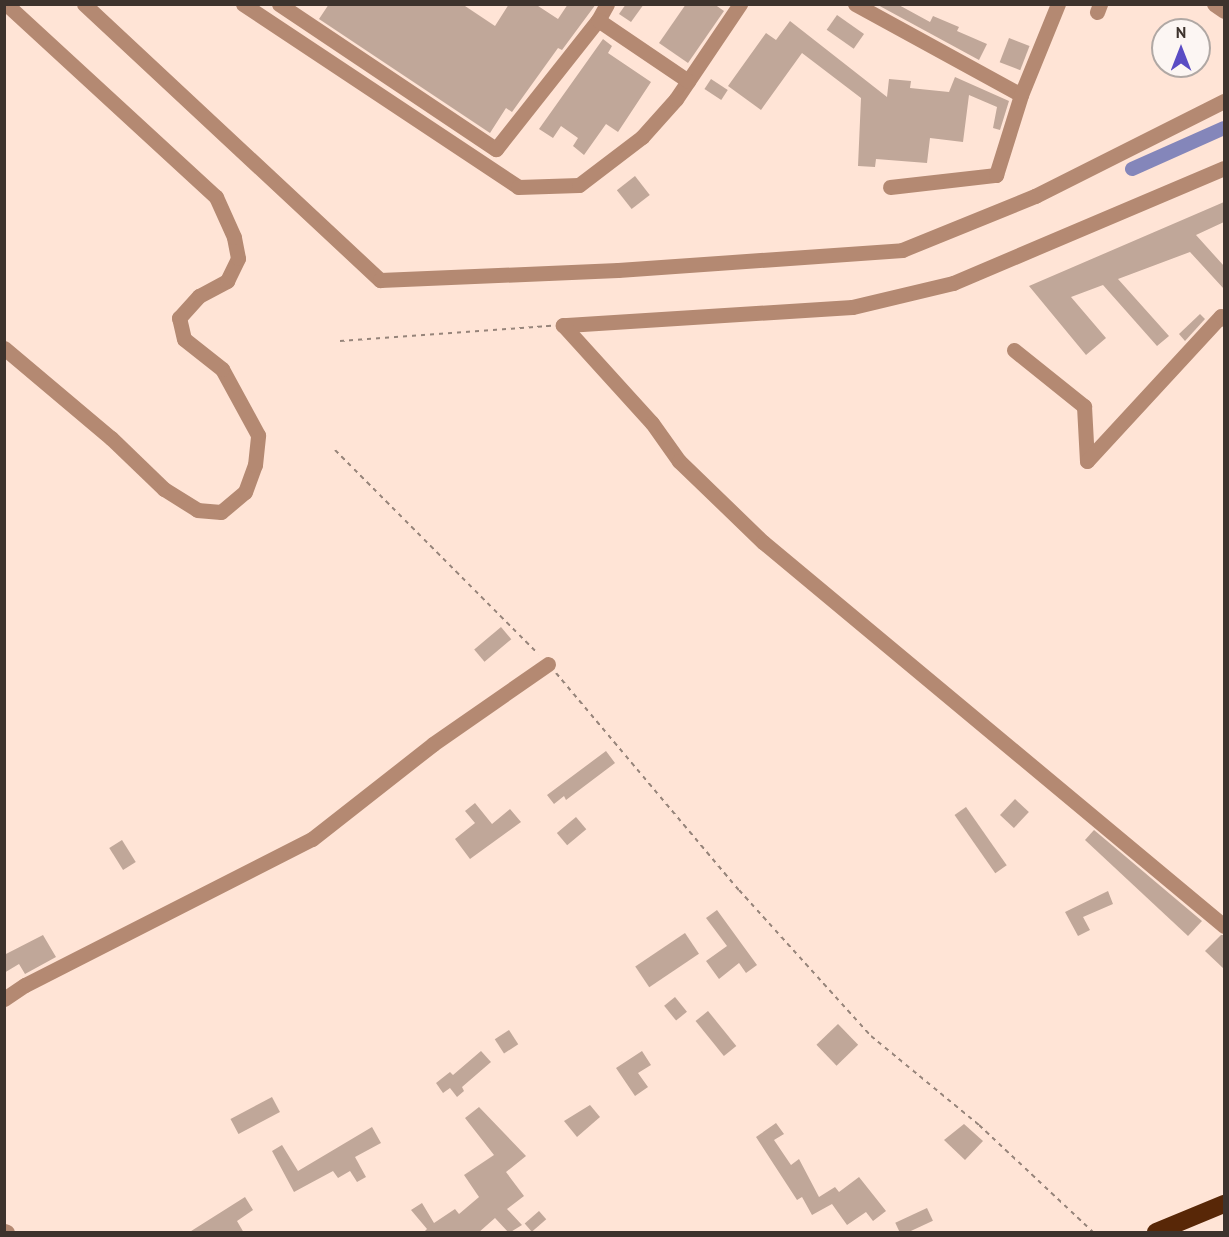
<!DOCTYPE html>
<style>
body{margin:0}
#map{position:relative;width:1229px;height:1237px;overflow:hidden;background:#ffe4d6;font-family:"PT Sans",sans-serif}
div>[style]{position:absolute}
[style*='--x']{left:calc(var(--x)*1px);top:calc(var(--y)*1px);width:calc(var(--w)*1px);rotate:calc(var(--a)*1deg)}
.canal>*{height:14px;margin:-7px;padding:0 7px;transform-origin:7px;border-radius:7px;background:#8486ba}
.building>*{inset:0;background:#c0a799;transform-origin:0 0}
.path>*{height:2px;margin-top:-1px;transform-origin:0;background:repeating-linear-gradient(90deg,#96847a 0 4.5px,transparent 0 9px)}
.minor>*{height:15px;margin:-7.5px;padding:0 7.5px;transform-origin:7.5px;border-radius:7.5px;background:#b48972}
.highway>*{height:18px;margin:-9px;padding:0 9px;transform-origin:9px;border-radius:9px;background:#582707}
span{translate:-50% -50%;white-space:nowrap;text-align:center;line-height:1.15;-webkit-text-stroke:4.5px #fcf6f3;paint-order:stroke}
.frame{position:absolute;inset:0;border:6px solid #3d332d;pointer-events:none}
.north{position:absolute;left:1151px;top:18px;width:60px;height:60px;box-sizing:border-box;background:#fcf6f3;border:2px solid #b0a8a4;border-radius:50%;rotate:0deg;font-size:16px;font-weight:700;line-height:24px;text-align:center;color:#3d332d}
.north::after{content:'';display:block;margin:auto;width:21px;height:27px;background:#5a4cc4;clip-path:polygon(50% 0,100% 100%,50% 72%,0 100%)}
</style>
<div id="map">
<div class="canal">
<i style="--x:1132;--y:169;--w:101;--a:-24"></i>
</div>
<div class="building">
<i style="clip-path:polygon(329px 4px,462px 4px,495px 26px,509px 4px,535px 4px,558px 19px,568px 4px,596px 4px,562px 50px,558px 48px,512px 112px,506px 108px,490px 133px,319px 19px)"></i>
<i style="clip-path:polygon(626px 4px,644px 4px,631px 22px,619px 14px)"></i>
<i style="clip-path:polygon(686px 4px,714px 4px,724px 11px,688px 63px,659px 43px)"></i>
<i style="clip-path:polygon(876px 4px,897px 4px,930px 22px,933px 16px,959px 27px,957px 31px,987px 44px,979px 60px)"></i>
<i style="left:837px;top:15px;width:33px;height:18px;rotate:35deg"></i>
<i style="clip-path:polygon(790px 21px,887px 97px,889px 79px,911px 81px,910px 88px,949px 92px,955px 77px,1009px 101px,1000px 130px,993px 128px,997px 107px,969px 95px,963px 142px,930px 138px,927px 163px,876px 159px,875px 167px,858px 166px,861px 98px,802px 53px,761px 110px,728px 86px,766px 33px,776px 40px)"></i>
<i style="left:1009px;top:38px;width:22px;height:26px;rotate:21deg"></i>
<i style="clip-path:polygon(603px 39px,612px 46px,608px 53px,651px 82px,618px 132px,606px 124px,584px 155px,573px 146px,578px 138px,561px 126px,553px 138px,539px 129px)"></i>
<i style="left:711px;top:79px;width:20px;height:12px;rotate:33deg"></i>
<i style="left:635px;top:176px;width:24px;height:23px;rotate:52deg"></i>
<i style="clip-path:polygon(1224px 202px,1224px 222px,1196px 235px,1224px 266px,1224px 289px,1190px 252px,1118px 279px,1169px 336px,1157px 346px,1103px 285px,1071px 297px,1106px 338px,1086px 355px,1029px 286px)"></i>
<i style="clip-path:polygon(1200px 314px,1205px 319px,1185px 341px,1179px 334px)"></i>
<i style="left:501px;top:627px;width:16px;height:35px;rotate:50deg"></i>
<i style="clip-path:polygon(606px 751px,615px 763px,566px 800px,564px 796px,554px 804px,547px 795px)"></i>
<i style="left:1015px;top:799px;width:19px;height:22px;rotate:43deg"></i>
<i style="clip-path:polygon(475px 803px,492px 824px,510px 809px,521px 822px,470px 859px,455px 839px,475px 823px,465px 811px)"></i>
<i style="left:966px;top:807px;width:71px;height:14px;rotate:55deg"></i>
<i style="left:576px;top:817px;width:16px;height:25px;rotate:50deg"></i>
<i style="clip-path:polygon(1094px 830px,1202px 921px,1188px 936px,1085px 840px)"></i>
<i style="left:122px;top:840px;width:26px;height:15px;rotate:58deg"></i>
<i style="clip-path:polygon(1108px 891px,1113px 904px,1083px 917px,1090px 930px,1078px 936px,1065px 912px)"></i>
<i style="clip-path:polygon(717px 910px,757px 965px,746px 973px,739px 963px,719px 979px,706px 961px,727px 946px,706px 918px)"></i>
<i style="left:685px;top:933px;width:25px;height:60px;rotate:56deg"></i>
<i style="clip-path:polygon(43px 935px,56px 957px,25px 974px,19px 964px,4px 973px,4px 955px)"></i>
<i style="clip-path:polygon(1221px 935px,1224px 935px,1224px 969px,1205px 951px)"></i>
<i style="left:675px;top:997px;width:19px;height:14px;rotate:51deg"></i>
<i style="left:708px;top:1011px;width:45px;height:16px;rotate:51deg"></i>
<i style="left:838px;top:1024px;width:29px;height:30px;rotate:46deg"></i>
<i style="left:509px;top:1030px;width:17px;height:17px;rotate:57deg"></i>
<i style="clip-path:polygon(481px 1051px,491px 1062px,462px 1087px,464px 1091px,457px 1097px,450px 1088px,443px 1093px,436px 1083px,450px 1072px,453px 1075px)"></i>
<i style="clip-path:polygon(642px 1051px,651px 1065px,638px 1073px,648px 1087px,635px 1096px,616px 1068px)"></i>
<i style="left:272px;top:1097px;width:17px;height:47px;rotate:62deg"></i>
<i style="clip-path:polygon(590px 1105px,600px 1117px,577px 1137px,564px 1121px)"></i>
<i style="clip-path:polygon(479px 1107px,526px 1156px,506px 1172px,524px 1196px,507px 1209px,522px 1225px,509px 1233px,495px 1218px,478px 1233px,423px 1233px,427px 1229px,411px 1210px,422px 1203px,434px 1223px,455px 1209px,459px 1214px,479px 1197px,464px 1175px,494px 1155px,465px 1118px)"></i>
<i style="clip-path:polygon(776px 1123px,784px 1134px,774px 1140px,791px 1165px,799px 1159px,819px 1197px,835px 1187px,839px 1192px,859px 1177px,886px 1211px,873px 1221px,866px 1212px,847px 1225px,832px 1204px,812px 1215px,802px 1197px,797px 1200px,756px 1137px)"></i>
<i style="clip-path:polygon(964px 1124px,983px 1141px,965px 1160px,944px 1140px)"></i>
<i style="clip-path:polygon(372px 1127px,381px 1143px,355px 1157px,366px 1177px,357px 1182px,350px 1171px,338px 1178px,333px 1171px,294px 1192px,272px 1151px,282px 1145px,298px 1171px)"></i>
<i style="clip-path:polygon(245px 1197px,253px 1210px,237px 1221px,244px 1233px,188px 1233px)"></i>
<i style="left:927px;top:1208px;width:14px;height:35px;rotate:65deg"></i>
<i style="left:539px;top:1211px;width:11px;height:19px;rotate:49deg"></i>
</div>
<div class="path">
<i style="--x:340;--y:341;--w:212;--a:-4.1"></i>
<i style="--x:335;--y:450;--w:288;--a:45.1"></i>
<i style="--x:556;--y:673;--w:284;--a:49.9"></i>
<i style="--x:739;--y:890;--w:197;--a:47.9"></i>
<i style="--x:871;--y:1036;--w:140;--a:39.5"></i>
<i style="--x:979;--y:1125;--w:156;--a:43.2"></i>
</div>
<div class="minor">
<i style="--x:84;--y:4;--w:405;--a:43"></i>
<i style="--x:380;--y:280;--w:238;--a:-2.4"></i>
<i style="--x:618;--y:270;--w:285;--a:-4"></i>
<i style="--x:902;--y:250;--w:144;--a:-22.1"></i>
<i style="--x:1035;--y:196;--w:212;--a:-26.7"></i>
<i style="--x:243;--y:4;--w:330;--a:33.6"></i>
<i style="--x:518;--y:187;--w:61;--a:-1.9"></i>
<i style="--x:579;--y:185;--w:79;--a:-37.3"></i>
<i style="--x:642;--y:137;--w:51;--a:-48.2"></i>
<i style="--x:676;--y:99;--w:115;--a:-56"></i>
<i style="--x:279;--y:4;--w:261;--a:33.8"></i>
<i style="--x:496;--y:149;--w:164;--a:-51.7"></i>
<i style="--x:607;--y:4;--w:18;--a:119"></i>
<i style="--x:598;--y:20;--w:109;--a:34.1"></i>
<i style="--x:855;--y:4;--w:189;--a:28.7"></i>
<i style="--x:1214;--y:4;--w:12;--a:35"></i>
<i style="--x:1097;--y:12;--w:9;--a:-69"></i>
<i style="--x:1224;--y:168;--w:294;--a:157"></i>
<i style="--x:953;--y:283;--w:104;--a:166.6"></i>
<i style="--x:852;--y:307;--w:290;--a:176.4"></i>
<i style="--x:563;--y:325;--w:132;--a:47.8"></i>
<i style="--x:652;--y:423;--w:47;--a:54.6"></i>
<i style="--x:679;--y:461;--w:117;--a:44"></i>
<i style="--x:763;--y:542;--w:600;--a:39.79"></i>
<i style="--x:890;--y:187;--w:107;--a:-6.5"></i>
<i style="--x:996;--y:175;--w:84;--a:-72.6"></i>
<i style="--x:1021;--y:95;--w:98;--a:-67.9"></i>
<i style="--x:4;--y:348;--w:140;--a:40.1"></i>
<i style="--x:111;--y:438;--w:74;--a:43.9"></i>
<i style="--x:164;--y:489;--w:39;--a:32"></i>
<i style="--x:197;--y:510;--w:24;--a:5"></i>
<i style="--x:221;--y:512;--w:31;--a:-40"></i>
<i style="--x:245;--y:492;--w:29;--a:-70"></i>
<i style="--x:255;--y:465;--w:30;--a:-84"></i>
<i style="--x:258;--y:435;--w:75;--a:-118.6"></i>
<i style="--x:222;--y:369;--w:48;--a:-141.7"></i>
<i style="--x:184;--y:339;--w:22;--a:-103"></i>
<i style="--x:179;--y:318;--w:30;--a:-48"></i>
<i style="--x:199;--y:296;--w:32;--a:-28"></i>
<i style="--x:227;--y:281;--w:25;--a:-64"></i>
<i style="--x:238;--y:258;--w:21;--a:-101"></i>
<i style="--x:234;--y:237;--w:44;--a:-114.2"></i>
<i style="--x:216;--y:197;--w:285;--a:-137.4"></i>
<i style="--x:1014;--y:350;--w:90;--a:38.7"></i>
<i style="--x:1084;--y:406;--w:55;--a:86.9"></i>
<i style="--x:1087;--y:461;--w:197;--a:-47.3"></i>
<i style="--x:1221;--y:316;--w:4;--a:45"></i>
<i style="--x:4;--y:999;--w:25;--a:-34"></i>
<i style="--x:25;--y:985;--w:322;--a:-27"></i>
<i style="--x:312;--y:839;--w:154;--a:-38.1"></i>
<i style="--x:433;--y:744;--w:140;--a:-34.8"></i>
<i style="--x:4;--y:1231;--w:3;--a:18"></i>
</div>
<div class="highway">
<i style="--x:1156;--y:1232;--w:74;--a:-22.4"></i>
</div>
<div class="frame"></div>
<div class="north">N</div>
</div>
